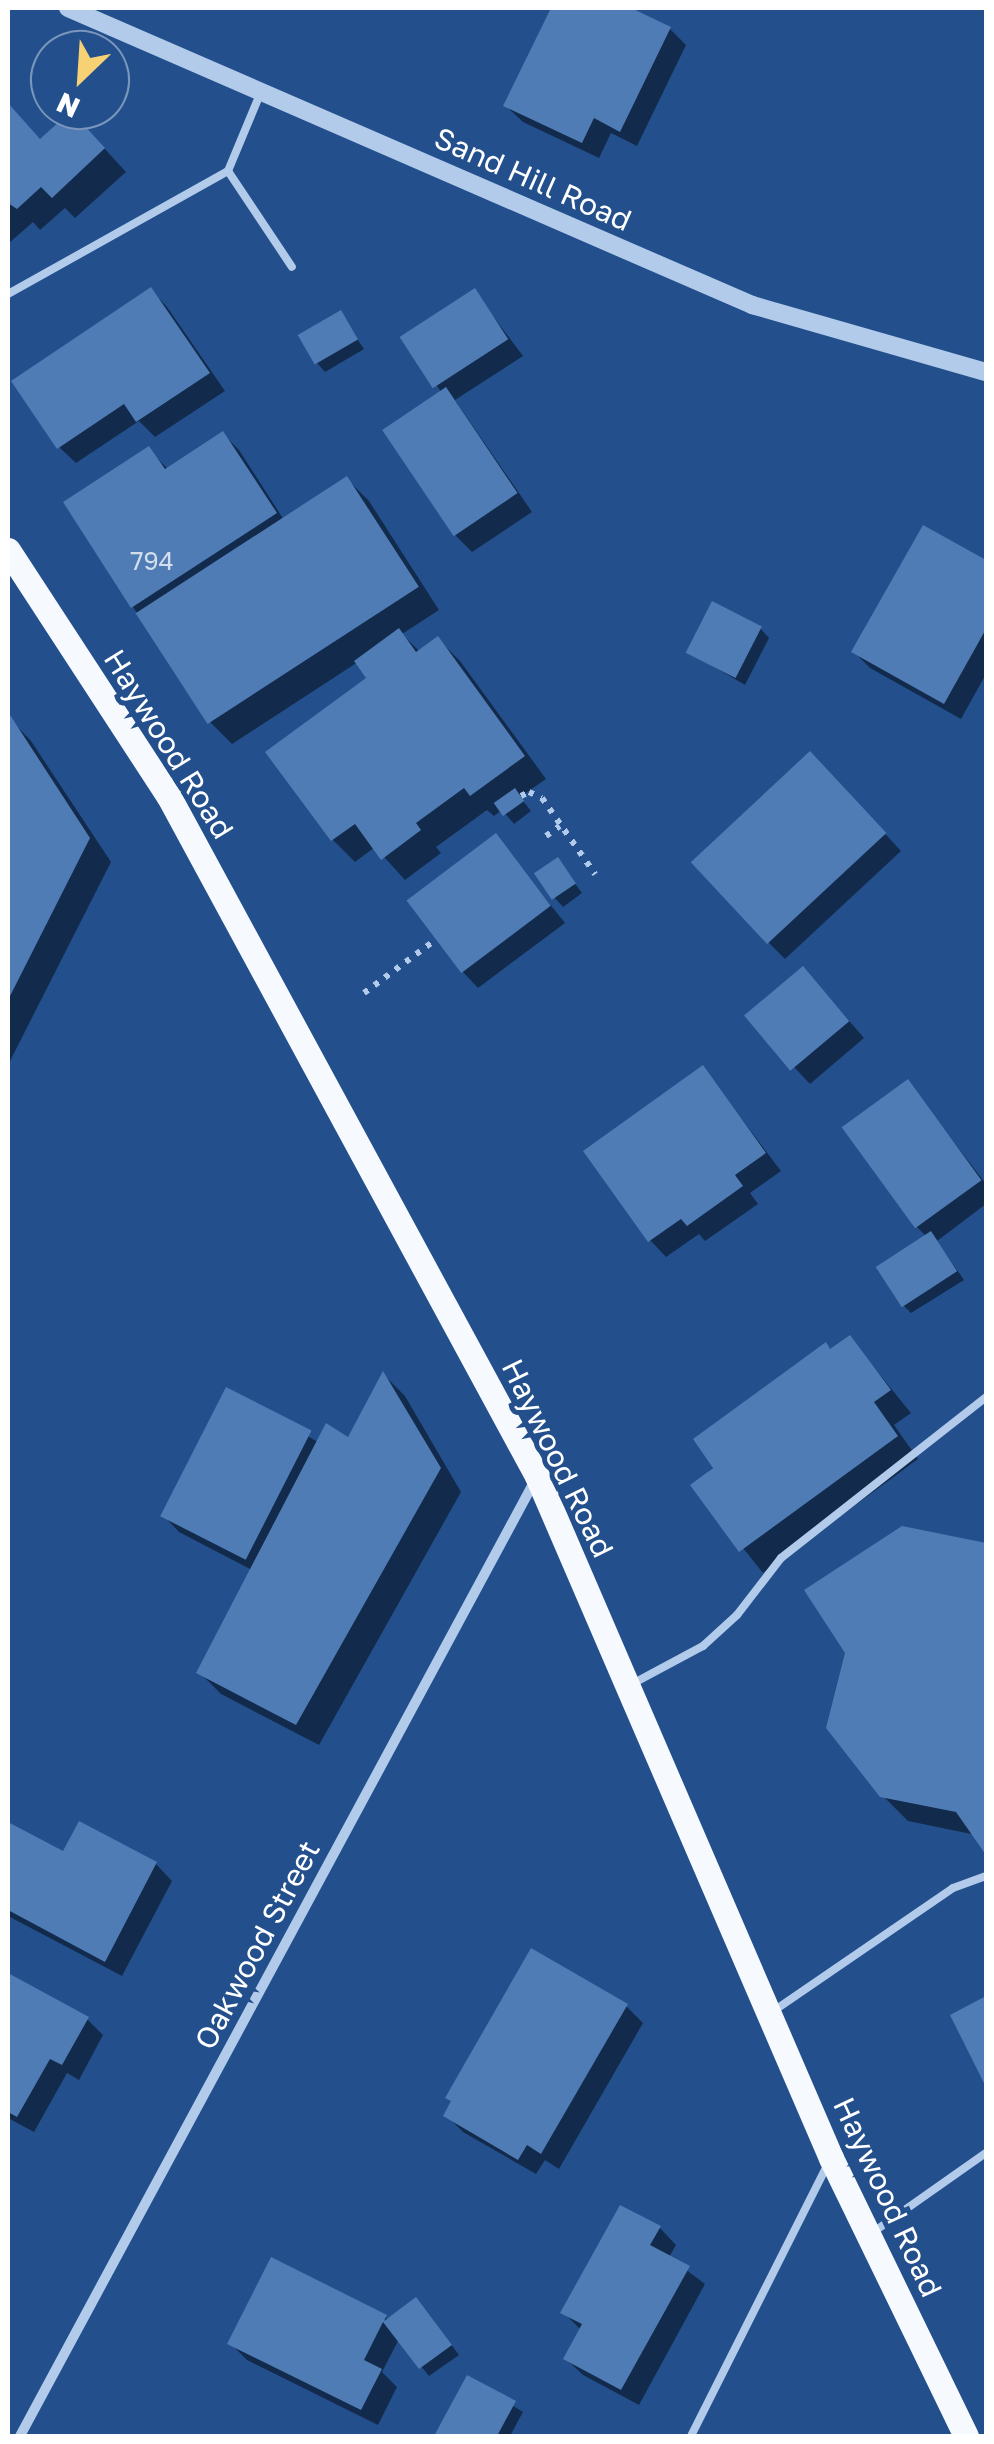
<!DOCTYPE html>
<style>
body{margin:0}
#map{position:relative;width:994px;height:2444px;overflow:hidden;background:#23508d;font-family:"Golos Text",sans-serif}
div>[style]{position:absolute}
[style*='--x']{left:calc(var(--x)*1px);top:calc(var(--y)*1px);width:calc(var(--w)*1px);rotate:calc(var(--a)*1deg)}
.shadow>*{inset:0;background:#0007}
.building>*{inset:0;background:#507cb5;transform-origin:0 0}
.path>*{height:6px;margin-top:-3px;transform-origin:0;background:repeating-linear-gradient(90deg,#b2cbeb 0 5px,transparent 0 13px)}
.service>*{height:8px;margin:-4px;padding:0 4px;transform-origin:4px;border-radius:4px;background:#b2cbeb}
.minor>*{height:10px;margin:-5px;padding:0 5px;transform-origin:5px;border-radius:5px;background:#b2cbeb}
.tertiary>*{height:18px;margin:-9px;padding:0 9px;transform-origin:9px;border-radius:9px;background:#b2cbeb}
.primary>*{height:25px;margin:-12.5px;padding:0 12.5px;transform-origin:12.5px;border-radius:12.5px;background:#f6f9fe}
span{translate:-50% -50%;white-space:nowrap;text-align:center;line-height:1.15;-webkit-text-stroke:10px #23508d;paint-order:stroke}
.number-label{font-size:25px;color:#d3deec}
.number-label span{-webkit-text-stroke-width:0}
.street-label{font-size:30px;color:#fff}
.frame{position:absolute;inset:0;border:10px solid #fff;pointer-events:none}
.north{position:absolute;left:30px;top:30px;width:100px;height:100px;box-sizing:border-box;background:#23508d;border:2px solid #7b96bb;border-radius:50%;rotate:205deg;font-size:28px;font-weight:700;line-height:40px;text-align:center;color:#fff}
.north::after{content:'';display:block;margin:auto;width:35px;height:45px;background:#f6d275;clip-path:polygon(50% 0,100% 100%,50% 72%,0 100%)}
</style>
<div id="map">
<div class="shadow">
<i style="clip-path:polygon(554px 8px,625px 8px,670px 29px,686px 45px,637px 146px,611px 133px,599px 158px,523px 122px,506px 106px)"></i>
<i style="clip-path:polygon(8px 105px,41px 142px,93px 136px,126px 172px,75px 218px,65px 208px,40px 230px,33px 222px,8px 244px)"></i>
<i style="clip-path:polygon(151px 290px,167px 307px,225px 391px,155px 437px,139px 421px,76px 463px,59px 447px)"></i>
<i style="clip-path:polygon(475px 292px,523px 356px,455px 400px,532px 512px,472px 552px,455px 535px,442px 393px,404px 339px)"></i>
<i style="clip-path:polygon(340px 314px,364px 349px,325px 372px,317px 363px)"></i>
<i style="clip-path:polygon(223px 434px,239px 450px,284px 520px,347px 479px,369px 501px,439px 610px,402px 634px,420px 652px,438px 639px,460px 661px,546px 779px,520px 797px,531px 811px,514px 824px,502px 810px,494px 816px,487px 810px,436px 847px,441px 853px,405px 880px,375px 847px,355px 862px,333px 840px,268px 752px,370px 678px,358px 662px,232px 744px,210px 722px,133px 607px,149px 450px,168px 469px)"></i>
<i style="clip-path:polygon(924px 528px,986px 563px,986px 674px,961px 719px,870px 668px,854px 652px)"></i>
<i style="clip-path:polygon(761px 629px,769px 638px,745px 685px,689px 652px)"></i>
<i style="clip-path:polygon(10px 719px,31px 741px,111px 862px,8px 1065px)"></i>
<i style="clip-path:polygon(826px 770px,901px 851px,785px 959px,769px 943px)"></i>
<i style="clip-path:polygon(496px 837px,565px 923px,478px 988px,462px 971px)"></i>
<i style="clip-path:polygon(557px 860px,582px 893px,563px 907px,555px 898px)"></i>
<i style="clip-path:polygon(819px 986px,864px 1038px,810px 1084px,794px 1067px)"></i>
<i style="clip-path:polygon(703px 1068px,781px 1171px,750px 1193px,758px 1204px,705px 1241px,699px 1234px,666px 1257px,650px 1240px)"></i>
<i style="clip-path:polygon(908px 1082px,986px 1184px,986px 1204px,937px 1241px,964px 1280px,911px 1313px,903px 1305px,927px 1237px,917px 1227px)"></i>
<i style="clip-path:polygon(850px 1338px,911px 1413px,894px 1425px,918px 1459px,763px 1573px,693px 1486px)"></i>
<i style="clip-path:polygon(384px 1375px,405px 1396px,461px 1492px,319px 1745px,221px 1694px,199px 1672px,252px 1570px,179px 1532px,163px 1515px,227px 1390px,318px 1442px,349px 1441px)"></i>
<i style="clip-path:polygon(902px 1529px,986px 1545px,986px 1850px,976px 1835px,908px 1821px,882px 1795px)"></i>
<i style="clip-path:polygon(8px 1824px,64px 1854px,80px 1824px,156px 1864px,172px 1881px,122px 1976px,8px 1916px)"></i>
<i style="clip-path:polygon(8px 1976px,87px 2019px,103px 2035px,79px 2080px,67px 2073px,34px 2132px,8px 2118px)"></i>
<i style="clip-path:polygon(626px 2006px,643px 2023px,559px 2169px,545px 2160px,536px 2174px,463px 2132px,446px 2115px)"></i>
<i style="clip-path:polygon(660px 2228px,676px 2245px,669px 2257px,705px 2284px,639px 2405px,583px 2375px,566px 2359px,581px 2330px,564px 2313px)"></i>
<i style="clip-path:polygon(424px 2308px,459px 2355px,429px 2376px,399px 2339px,382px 2372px,397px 2387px,378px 2425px,247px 2360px,230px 2343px,385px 2317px,389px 2320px)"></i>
<i style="clip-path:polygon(468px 2378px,523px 2412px,510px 2436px,437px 2436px)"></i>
</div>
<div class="building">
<i style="clip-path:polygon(551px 8px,631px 8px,671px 27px,620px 132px,594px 118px,582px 143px,503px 106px)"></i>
<i style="clip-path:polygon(8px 103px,40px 139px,71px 111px,105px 148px,52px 198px,41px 187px,17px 209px,8px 203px)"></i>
<i style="clip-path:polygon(151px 287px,210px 373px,136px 422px,124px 404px,57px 449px,11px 381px)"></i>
<i style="left:475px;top:288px;width:61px;height:90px;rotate:57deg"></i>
<i style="left:341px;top:310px;width:34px;height:50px;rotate:60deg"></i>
<i style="left:446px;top:387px;width:128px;height:77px;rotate:56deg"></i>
<i style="clip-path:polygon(223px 431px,277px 513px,131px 608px,63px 502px,149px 446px,165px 469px)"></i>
<i style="left:347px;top:476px;width:132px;height:252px;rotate:57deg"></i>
<i style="clip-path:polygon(923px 525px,986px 560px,986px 629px,944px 704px,851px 652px)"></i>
<i style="left:712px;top:601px;width:56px;height:58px;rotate:27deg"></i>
<i style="clip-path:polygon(399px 628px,416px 652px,438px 636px,525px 756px,470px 796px,464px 788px,416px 823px,421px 830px,381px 860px,355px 824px,331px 841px,265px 752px,366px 678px,354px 661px)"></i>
<i style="clip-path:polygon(10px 715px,90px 838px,8px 1000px,8px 720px)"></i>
<i style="left:810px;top:751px;width:112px;height:163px;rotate:47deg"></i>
<i style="left:515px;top:788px;width:16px;height:26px;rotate:55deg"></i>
<i style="left:496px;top:833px;width:91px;height:112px;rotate:53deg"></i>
<i style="left:558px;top:857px;width:32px;height:29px;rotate:56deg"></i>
<i style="left:803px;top:966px;width:72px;height:77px;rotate:50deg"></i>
<i style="clip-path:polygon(703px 1065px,766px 1153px,735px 1175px,743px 1186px,687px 1226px,681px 1219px,648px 1242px,583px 1151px)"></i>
<i style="left:908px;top:1079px;width:125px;height:82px;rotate:54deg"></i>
<i style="left:931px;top:1231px;width:48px;height:66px;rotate:57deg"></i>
<i style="clip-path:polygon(850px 1335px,891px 1390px,874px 1402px,898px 1436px,739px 1552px,690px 1485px,713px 1468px,693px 1439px,826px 1342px,830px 1349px)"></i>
<i style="clip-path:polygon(383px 1371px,441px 1468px,296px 1725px,196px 1673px,326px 1423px,348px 1437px)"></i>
<i style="left:226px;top:1387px;width:96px;height:145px;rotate:27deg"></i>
<i style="clip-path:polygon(902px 1526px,986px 1543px,986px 1855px,956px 1812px,880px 1797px,826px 1728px,845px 1653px,804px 1590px)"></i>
<i style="clip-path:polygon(79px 1821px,157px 1862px,105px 1962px,8px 1910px,8px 1822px,63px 1851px)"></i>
<i style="clip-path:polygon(531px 1948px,628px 2004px,541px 2154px,527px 2145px,518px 2160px,443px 2116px,451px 2101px,445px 2098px)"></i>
<i style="clip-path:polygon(8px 1973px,89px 2017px,62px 2065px,50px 2059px,17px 2117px,8px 2112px)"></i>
<i style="clip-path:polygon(986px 1996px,986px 2087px,950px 2015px)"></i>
<i style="clip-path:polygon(620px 2205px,661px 2226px,650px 2245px,690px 2266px,621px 2390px,563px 2359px,582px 2324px,560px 2313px)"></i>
<i style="clip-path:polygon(271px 2257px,387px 2315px,384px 2321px,416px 2297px,452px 2345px,419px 2369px,383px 2322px,364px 2360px,382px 2369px,361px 2410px,227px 2344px)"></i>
<i style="clip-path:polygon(467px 2375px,516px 2401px,497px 2436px,434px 2436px)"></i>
</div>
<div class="path">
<i style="--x:521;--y:796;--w:9;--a:-27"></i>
<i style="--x:529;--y:792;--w:14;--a:25"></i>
<i style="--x:542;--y:798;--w:93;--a:55.1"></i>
<i style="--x:546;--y:836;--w:17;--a:-36"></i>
<i style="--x:364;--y:993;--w:89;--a:-36.7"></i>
</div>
<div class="service">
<i style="--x:228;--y:171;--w:115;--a:56.3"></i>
<i style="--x:8;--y:294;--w:252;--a:-29.2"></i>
<i style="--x:228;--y:171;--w:83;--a:-67.4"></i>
<i style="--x:632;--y:1684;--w:81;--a:-28.2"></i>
<i style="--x:703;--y:1646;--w:46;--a:-42.4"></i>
<i style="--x:737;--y:1615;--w:72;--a:-52.3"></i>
<i style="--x:781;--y:1558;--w:261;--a:-38.1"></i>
<i style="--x:772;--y:2012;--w:219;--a:-34.4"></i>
<i style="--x:953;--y:1888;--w:35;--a:-20"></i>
<i style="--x:872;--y:2233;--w:139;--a:-35.1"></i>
<i style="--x:691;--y:2436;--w:302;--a:-63.3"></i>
</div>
<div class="minor">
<i style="--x:20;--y:2436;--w:1084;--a:-61.68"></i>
</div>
<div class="tertiary">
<i style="--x:68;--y:8;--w:746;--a:23.47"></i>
<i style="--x:752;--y:305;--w:243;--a:16"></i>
</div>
<div class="primary">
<i style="--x:8;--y:550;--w:293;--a:56.9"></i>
<i style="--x:168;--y:795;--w:775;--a:61.55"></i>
<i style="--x:537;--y:1476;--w:743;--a:66.68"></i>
<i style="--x:831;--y:2158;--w:309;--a:64.1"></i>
</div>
<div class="number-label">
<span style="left:152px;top:561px">794</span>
</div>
<div class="street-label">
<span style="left:533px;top:179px;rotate:24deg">Sand Hill Road</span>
<span style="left:169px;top:744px;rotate:58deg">Haywood Road</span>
<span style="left:558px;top:1458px;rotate:64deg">Haywood Road</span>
<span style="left:257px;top:1945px;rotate:-62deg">Oakwood Street</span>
<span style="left:888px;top:2197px;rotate:65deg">Haywood Road</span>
</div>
<div class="frame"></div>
<div class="north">N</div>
</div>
